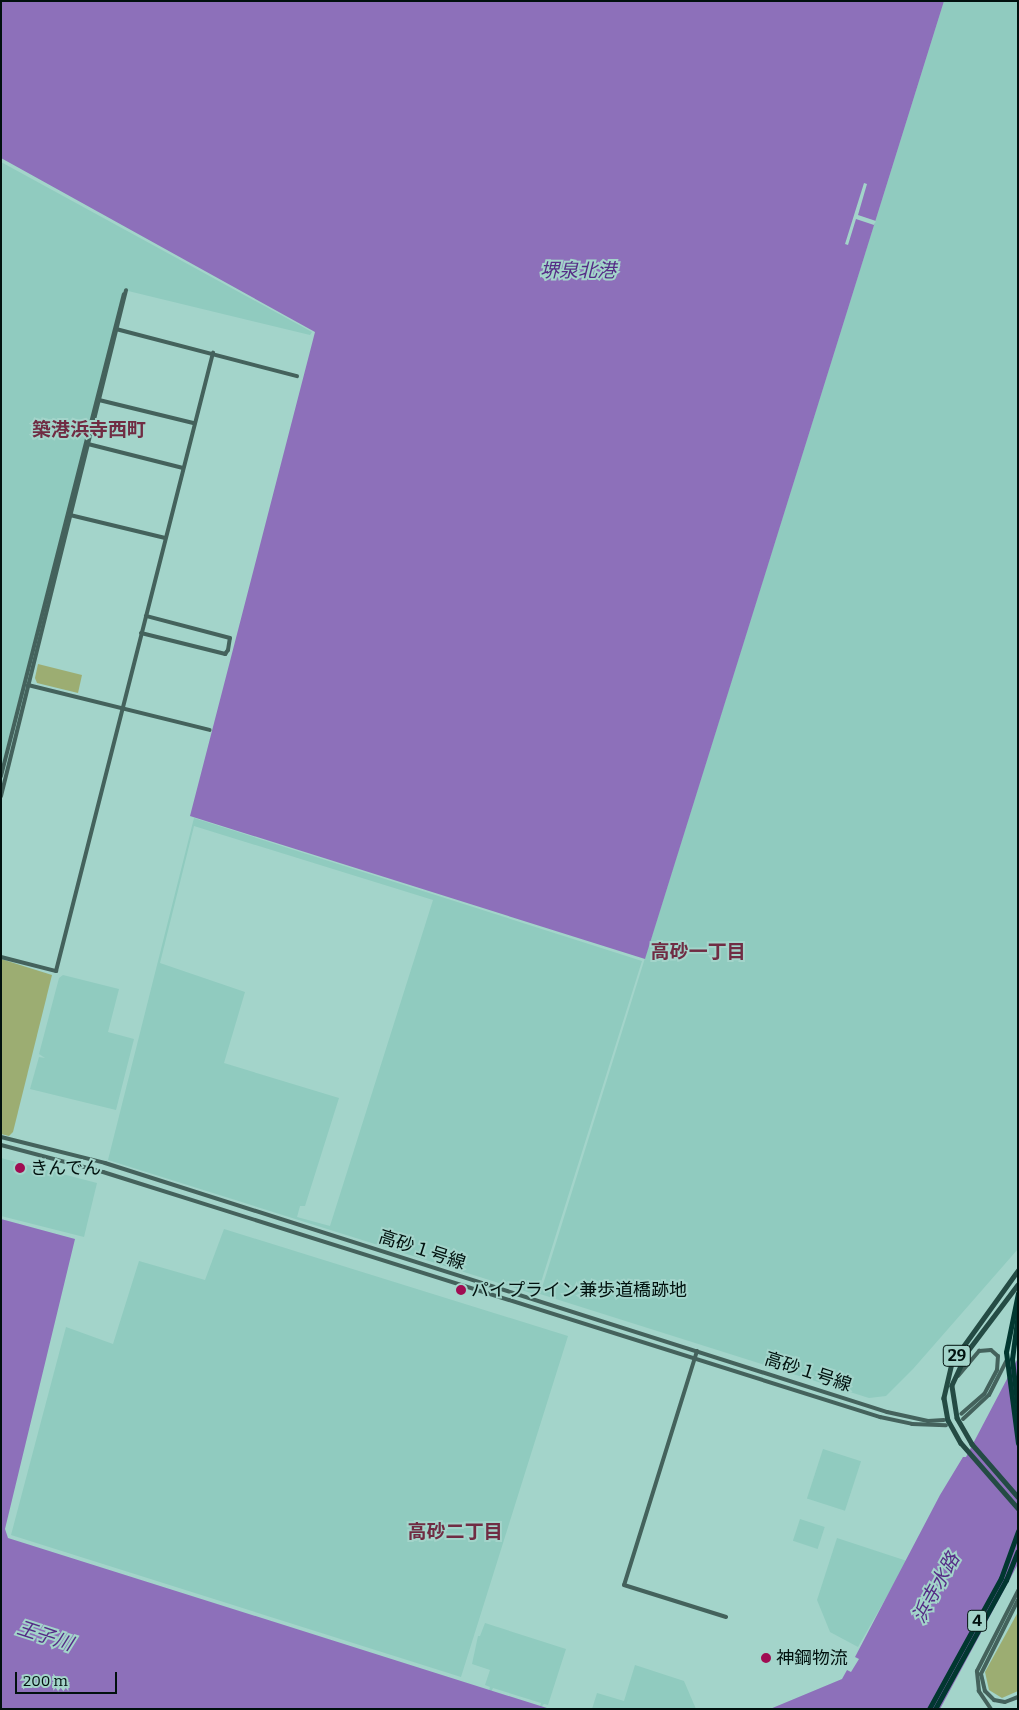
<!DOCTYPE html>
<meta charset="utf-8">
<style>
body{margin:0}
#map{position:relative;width:1019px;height:1710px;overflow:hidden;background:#a3d4ca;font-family:Bitter,"Noto Sans JP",serif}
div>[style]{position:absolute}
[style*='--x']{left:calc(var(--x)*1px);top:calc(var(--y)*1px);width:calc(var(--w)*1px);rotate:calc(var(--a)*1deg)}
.built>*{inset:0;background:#90cbbf;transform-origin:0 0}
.green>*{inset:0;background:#9cad72}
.water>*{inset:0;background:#8d70ba}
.pier>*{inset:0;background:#a3d4ca}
.secondary>*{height:4px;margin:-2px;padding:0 2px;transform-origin:2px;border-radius:2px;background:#44625c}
.primary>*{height:4.5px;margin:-2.25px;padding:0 2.25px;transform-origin:2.25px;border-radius:2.25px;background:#244b44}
.highway>*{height:5px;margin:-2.5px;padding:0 2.5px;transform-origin:2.5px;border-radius:2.5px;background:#013730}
.highway-bridge>*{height:5px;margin:-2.5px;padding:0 2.5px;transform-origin:2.5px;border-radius:2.5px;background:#013730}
.dots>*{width:14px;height:14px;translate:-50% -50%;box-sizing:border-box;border:2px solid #a3d4ca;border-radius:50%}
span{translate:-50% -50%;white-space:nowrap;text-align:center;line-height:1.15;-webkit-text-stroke:4px #a3d4ca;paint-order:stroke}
.shield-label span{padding:1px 4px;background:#a3d4ca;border:1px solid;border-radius:4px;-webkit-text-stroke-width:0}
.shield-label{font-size:16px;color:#01110e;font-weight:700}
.poi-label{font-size:18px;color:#01110e}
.left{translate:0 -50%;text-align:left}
.street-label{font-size:18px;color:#01110e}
.water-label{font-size:19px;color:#552c86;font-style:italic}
.neighbourhood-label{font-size:19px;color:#702c43;font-weight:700}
.frame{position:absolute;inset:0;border:2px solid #01110e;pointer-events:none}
.scale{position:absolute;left:15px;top:1672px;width:102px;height:22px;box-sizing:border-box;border:2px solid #01110e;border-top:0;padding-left:6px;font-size:15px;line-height:18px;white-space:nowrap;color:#01110e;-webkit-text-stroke:4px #a3d4ca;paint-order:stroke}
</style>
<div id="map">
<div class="built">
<i style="clip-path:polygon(944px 1px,1018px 1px,1018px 1249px,913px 1369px,886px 1396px,869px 1398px,540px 1294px)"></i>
<i style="clip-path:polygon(1px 162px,312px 332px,310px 335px,124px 290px,1px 768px)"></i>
<i style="clip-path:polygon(evenodd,194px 818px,642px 961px,537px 1295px,108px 1160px,194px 818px,194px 826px,433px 900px,330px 1226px,297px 1217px,300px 1206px,305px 1206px,339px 1098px,224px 1063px,245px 992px,160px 963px,194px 826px)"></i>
<i style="clip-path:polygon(63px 975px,119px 989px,108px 1032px,134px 1039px,116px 1110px,30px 1089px,39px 1057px,45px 1058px,39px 1054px,59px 978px)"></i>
<i style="clip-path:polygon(1px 1158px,97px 1183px,84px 1237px,1px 1216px)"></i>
<i style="clip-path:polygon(224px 1229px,568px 1336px,461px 1677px,11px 1535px,66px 1327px,113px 1344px,139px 1261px,205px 1280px)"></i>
<i style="left:823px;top:1449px;width:40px;height:52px;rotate:18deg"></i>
<i style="left:800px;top:1519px;width:26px;height:23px;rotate:18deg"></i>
<i style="clip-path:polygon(837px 1538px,907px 1561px,858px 1647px,830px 1632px,817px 1600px)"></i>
<i style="clip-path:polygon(485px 1623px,566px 1649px,548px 1705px,544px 1704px,539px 1709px,541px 1703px,493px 1688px,483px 1709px,490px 1687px,485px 1685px,490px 1670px,472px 1664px,478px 1636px,480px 1636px)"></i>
<i style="clip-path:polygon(635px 1665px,684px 1681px,696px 1709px,592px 1709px,597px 1693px,624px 1701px)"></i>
</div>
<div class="green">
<i style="clip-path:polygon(38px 664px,82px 675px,78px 693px,37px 683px,35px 678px)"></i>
<i style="clip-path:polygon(1px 959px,52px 975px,13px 1132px,9px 1136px,1px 1134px)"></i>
<i style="clip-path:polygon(1018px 1612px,1018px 1691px,1002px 1698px,989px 1690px,985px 1672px)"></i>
</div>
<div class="water">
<i style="clip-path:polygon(1px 1px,944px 1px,645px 959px,190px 816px,315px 332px,1px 158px)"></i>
<i style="clip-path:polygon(1px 1219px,75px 1239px,5px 1529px,8px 1538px,550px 1709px,1px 1709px)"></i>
<i style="clip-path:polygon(1018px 1358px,1018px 1564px,940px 1709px,770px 1709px,842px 1679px,847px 1670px,851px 1672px,859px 1659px,855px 1657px,940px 1495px,963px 1457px,966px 1457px)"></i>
</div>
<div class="pier">
<i style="clip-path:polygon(864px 183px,867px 184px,858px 215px,876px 221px,874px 225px,856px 219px,848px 245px,845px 244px)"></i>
</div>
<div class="secondary">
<i style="--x:116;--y:329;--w:187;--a:14.6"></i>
<i style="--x:99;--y:400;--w:97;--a:13.7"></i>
<i style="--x:88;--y:444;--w:98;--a:14.2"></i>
<i style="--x:70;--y:515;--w:98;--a:13.6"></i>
<i style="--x:141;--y:633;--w:87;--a:14"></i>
<i style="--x:225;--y:654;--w:5;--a:-53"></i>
<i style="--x:228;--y:650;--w:12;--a:-81"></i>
<i style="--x:230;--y:638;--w:87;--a:-165.3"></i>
<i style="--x:28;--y:685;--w:187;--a:13.9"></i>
<i style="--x:1;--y:776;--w:497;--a:-75.7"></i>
<i style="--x:1;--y:796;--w:521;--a:-76.12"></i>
<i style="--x:1;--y:957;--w:57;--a:14.3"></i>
<i style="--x:56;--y:971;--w:638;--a:-75.75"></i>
<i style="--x:1;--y:1137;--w:107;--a:14"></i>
<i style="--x:105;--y:1163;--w:821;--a:17.66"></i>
<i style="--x:887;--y:1412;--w:42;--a:12.4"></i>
<i style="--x:928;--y:1421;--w:16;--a:-4"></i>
<i style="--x:1;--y:1145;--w:106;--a:14.8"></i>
<i style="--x:103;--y:1172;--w:815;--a:17.5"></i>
<i style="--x:880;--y:1417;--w:33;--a:12"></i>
<i style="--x:912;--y:1424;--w:34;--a:2"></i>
<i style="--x:697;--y:1351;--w:245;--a:107.3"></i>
<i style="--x:624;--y:1585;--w:107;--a:17.4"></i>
<i style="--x:958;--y:1376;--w:33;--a:-50"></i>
<i style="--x:979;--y:1351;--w:12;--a:-5"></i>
<i style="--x:991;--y:1350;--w:9;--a:41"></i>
<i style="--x:998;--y:1356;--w:14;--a:94"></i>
<i style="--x:997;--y:1370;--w:27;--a:118"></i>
<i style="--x:984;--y:1394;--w:30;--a:139"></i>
<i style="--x:963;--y:1419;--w:35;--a:-43"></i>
<i style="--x:989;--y:1395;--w:38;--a:-63"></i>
<i style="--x:1018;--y:1600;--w:83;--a:116.6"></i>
<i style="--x:981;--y:1674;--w:17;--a:77"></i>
<i style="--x:985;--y:1691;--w:13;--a:45"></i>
<i style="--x:994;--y:1700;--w:11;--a:10"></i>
<i style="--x:1005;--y:1702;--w:14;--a:-21"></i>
<i style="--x:991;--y:1709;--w:22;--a:-124"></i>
<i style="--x:979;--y:1691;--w:20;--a:-96"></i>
<i style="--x:977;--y:1671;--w:90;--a:-62.9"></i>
</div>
<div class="primary">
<i style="--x:1018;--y:1271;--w:113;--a:125.7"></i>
<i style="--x:952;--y:1363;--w:36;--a:103"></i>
<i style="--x:944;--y:1398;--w:22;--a:80"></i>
<i style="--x:948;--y:1420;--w:26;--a:61"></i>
<i style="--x:961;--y:1443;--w:86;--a:48.8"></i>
<i style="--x:1018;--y:1285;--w:83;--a:127.1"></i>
<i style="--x:968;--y:1351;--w:38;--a:115"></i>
<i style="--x:952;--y:1386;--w:32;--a:81"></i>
<i style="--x:957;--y:1418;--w:30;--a:60"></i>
<i style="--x:972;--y:1444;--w:70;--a:49"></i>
</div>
<div class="highway">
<i style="--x:1018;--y:1313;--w:46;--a:97.4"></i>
<i style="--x:1012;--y:1359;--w:52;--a:83.4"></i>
<i style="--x:929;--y:1709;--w:149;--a:-61.2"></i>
<i style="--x:1001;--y:1578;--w:50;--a:-70.1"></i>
<i style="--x:935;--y:1709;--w:147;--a:-61.2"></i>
<i style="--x:1006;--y:1580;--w:31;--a:-68"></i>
</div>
<div class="highway-bridge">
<i style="--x:1018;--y:1293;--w:60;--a:101.5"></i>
<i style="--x:1006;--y:1352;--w:92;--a:82.5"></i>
</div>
<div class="dots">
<i style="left:20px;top:1168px;background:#a00c52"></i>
<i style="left:461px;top:1290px;background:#a00c52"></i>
<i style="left:766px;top:1658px;background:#a00c52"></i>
</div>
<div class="shield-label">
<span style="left:957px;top:1356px">29</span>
<span style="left:977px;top:1621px">4</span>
</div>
<div class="poi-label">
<span class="left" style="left:30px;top:1168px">きんでん</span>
<span class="left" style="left:471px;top:1290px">パイプライン兼歩道橋跡地</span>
<span class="left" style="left:776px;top:1658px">神鋼物流</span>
</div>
<div class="street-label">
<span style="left:422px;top:1250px;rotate:18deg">高砂１号線</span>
<span style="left:808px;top:1372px;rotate:18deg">高砂１号線</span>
</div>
<div class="water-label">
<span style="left:578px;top:271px">堺泉北港</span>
<span style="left:936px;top:1588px;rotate:-61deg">浜寺水路</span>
<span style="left:45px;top:1636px;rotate:18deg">王子川</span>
</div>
<div class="neighbourhood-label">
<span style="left:89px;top:430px">築港浜寺西町</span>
<span style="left:698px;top:952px">高砂一丁目</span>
<span style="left:455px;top:1532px">高砂二丁目</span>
</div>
<div class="frame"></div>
<div class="scale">200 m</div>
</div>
